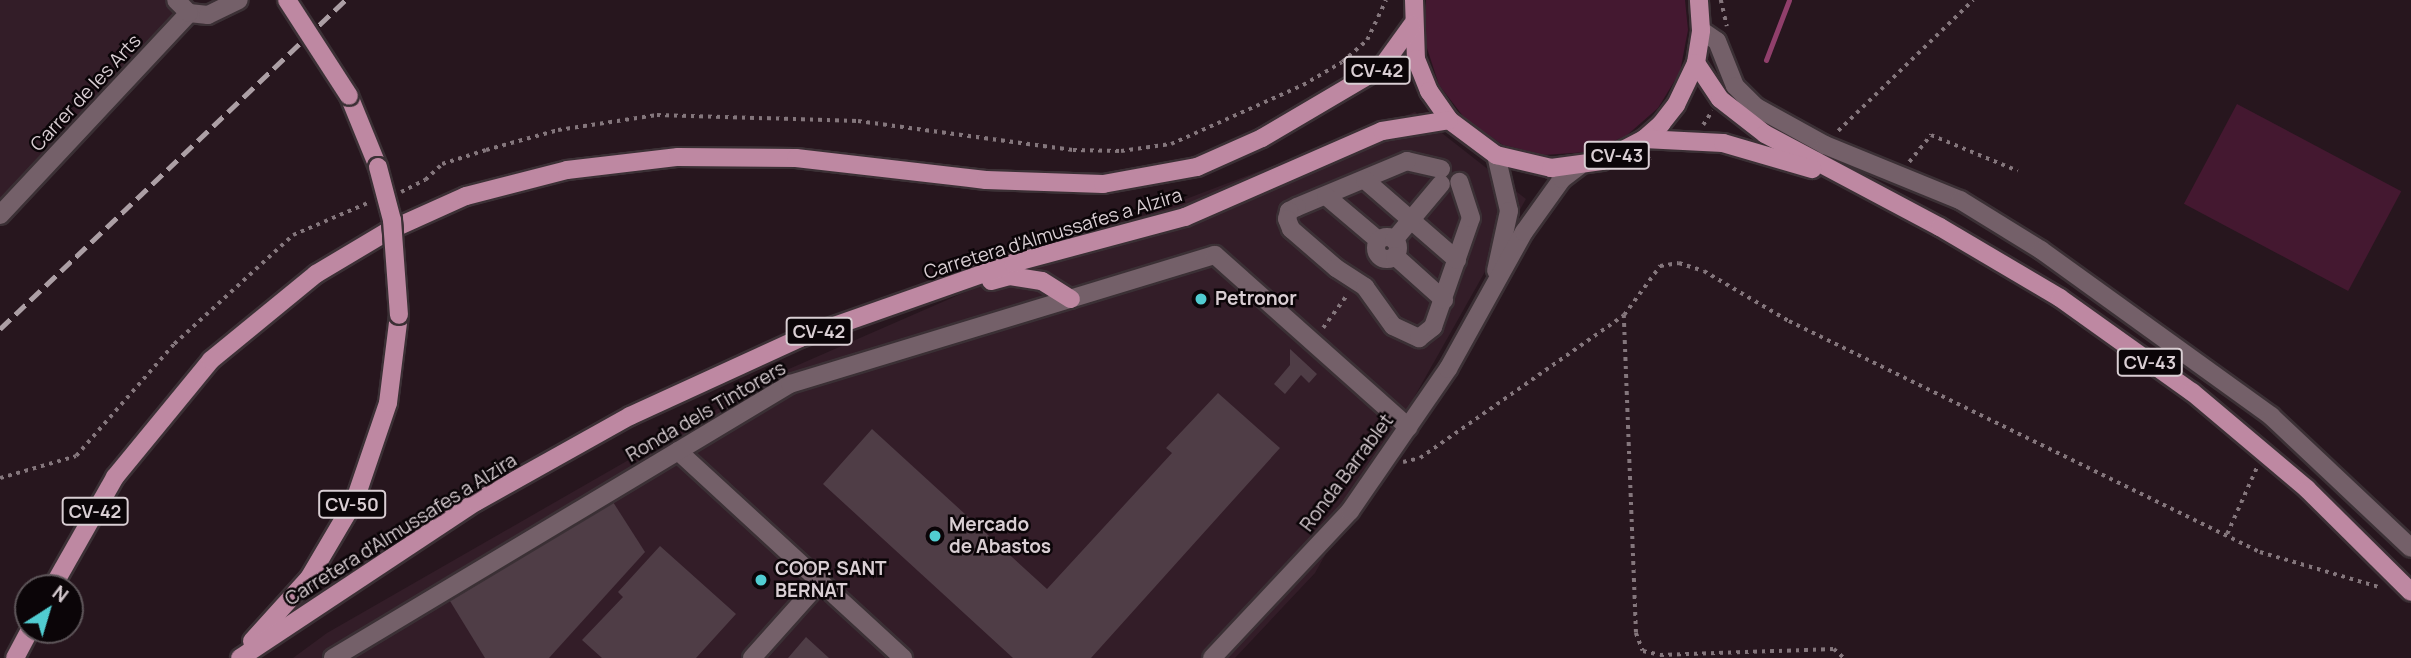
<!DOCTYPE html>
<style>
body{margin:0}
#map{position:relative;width:2411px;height:658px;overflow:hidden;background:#27161e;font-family:Manrope,sans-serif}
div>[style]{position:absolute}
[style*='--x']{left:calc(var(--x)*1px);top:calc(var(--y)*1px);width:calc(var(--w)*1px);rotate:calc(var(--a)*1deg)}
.built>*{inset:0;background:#331d28}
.green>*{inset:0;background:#441830;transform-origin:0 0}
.stream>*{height:5px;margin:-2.5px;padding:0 2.5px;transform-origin:2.5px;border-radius:2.5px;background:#903f6b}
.building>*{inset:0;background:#4f3d46}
.path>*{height:3.5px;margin-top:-1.75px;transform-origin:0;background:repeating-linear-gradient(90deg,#84767c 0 3.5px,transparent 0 8.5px)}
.roads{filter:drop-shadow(2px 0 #3b3035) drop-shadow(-2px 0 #3b3035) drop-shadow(0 2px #3b3035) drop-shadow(0 -2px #3b3035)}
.minor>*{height:18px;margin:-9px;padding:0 9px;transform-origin:9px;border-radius:9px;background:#746069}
.minor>.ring{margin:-9px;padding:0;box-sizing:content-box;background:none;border:18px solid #746069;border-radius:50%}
.major>*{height:18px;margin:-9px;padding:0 9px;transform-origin:9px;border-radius:9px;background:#be88a2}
.rail>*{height:5px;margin-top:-2.5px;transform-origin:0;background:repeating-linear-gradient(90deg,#ac9fa5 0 14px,transparent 0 21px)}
.bridges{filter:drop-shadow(2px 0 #3b3035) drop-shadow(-2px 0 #3b3035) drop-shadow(0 2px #3b3035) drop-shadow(0 -2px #3b3035)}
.major-bridge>*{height:18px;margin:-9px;padding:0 9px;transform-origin:9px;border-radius:9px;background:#be88a2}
.dots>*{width:19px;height:19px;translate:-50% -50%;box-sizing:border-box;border:4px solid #0b0508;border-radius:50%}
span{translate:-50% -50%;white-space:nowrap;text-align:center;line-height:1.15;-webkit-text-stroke:5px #0b0508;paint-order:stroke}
.shield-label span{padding:2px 5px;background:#0b0508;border:2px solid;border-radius:5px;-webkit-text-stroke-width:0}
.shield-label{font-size:18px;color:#d9ced3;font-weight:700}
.street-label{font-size:19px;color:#d9ced3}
.poi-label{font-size:19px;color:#d9ced3;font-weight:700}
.left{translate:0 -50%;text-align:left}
.north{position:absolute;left:14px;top:574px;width:70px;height:70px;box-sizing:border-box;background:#0b0508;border:2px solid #5d5559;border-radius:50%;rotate:37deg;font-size:19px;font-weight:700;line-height:28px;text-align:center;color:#d9ced3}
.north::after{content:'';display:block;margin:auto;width:24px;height:32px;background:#51ccd1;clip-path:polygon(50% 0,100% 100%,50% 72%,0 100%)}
</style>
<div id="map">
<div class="built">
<i style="clip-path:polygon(0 0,176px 0,189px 13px,0 215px)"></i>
<i style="clip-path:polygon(1415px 112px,1526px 199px,1315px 573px,1235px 658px,293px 658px,327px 633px,782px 372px,1123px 223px)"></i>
</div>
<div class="green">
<i style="clip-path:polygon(1426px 0,1685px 0,1688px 30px,1680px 72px,1658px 108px,1626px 136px,1587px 152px,1544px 155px,1503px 145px,1466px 120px,1439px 85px,1425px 42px)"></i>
<i style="left:2237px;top:104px;width:186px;height:113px;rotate:28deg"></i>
</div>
<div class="stream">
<i style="--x:1766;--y:60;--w:64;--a:-69"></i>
</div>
<div class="building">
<i style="clip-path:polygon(1290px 349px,1317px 374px,1309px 383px,1301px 375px,1285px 394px,1274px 384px,1290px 365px)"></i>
<i style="clip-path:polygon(1218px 393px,1280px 448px,1091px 658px,1013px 658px,823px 484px,872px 429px,1047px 589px,1172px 453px,1166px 448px)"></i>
<i style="clip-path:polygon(613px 502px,645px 552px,549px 658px,485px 658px,450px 601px)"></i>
<i style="clip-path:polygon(660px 546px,736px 614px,696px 658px,602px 658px,582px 640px,623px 597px,618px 592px)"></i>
<i style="clip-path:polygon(806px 637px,829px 658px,788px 658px)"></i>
</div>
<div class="path">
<i style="--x:1721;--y:0;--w:27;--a:77"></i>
<i style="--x:1703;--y:125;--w:17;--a:-57"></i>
<i style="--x:1838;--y:131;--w:188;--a:-44.1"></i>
<i style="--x:1909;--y:162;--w:35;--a:-51"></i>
<i style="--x:1931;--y:135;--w:94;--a:22.5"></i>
<i style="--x:1635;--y:165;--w:17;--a:-24"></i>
<i style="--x:401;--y:192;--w:27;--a:-27"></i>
<i style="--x:425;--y:180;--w:23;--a:-43"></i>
<i style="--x:442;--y:164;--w:46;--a:-17.7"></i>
<i style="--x:486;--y:150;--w:75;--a:-15.5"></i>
<i style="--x:558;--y:130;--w:100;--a:-8.6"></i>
<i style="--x:657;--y:115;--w:201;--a:1.7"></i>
<i style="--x:858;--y:121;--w:217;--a:7.7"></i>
<i style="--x:1073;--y:150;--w:48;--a:1.2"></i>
<i style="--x:1121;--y:151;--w:50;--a:-8"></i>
<i style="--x:1171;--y:144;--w:145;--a:-24.1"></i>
<i style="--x:1303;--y:85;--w:45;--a:-30.5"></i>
<i style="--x:1342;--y:62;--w:33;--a:-41"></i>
<i style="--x:1367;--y:40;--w:44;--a:-64.6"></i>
<i style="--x:1624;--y:315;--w:318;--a:87.8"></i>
<i style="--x:1636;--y:633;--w:19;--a:69"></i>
<i style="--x:1643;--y:651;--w:17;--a:13"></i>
<i style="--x:1660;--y:655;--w:174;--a:-2"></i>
<i style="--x:1834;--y:649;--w:13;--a:42"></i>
<i style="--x:1323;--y:328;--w:41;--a:-54"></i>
<i style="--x:1403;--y:462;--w:17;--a:-13"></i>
<i style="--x:1420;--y:458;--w:249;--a:-35"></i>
<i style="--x:1624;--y:315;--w:61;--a:-53.7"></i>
<i style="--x:1660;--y:266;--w:19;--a:-9"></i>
<i style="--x:1679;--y:263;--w:26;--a:18"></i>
<i style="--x:1704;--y:271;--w:99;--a:30.5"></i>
<i style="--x:1789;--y:321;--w:525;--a:26.13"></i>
<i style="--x:2260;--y:552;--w:127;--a:16.4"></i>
<i style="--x:0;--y:478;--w:79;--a:-16.1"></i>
<i style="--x:76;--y:456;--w:149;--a:-48.8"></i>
<i style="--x:174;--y:344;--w:161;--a:-42.5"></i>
<i style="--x:293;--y:235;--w:84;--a:-23.2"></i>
<i style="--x:2227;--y:534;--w:73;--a:-65.9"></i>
</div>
<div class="roads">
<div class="minor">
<i style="--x:189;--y:13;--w:19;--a:6"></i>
<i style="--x:208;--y:15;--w:34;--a:-26"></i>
<i style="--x:1701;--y:30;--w:19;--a:35"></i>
<i style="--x:1717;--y:41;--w:48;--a:68.2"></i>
<i style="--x:1735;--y:86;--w:30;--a:45"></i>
<i style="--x:1756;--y:107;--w:79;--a:28.8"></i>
<i style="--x:1825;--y:145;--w:146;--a:22.2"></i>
<i style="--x:1960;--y:200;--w:95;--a:31.7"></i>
<i style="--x:2041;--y:250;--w:284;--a:35.8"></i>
<i style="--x:2271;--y:416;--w:192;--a:43.3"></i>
<i style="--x:1496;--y:155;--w:57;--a:76.9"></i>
<i style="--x:1509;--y:211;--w:61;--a:102.2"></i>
<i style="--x:1441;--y:169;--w:35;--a:-167"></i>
<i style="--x:1407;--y:161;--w:119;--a:157.3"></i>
<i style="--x:1297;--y:207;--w:9;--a:153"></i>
<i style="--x:1289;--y:211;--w:8;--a:104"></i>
<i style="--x:1287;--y:219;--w:11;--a:68"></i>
<i style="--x:1291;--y:229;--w:60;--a:40.9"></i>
<i style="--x:1336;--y:268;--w:35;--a:33"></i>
<i style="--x:1365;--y:287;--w:48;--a:54.3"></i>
<i style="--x:1393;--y:326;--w:29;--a:25"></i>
<i style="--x:1419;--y:338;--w:18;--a:-38"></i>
<i style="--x:1433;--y:327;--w:115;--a:-70.8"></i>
<i style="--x:1471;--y:218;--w:38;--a:-108"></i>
<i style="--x:1365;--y:180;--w:122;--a:41"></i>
<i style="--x:1326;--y:196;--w:68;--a:40.2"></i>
<i style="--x:0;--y:215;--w:277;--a:-46.9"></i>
<i style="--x:189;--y:13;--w:18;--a:-135"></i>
<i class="ring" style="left:1376px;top:237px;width:4px;height:4px"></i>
<i style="--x:1394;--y:240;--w:73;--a:-50"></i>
<i style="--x:1395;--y:256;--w:66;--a:41.9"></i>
<i style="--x:678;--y:451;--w:306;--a:42.6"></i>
<i style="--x:333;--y:658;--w:533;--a:-30.95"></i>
<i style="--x:790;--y:384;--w:444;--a:-16.9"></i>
<i style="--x:1215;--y:255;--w:259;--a:41.7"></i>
<i style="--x:752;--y:658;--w:102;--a:-48.2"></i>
<i style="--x:1212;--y:658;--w:202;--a:-46.8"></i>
<i style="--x:1350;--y:511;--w:173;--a:-55.4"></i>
<i style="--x:1448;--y:369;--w:157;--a:-61"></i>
<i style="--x:1524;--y:232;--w:65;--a:-54.4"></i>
<i style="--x:1562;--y:179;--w:21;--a:-37"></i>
</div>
<div class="major">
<i style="--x:1414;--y:0;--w:59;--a:88.1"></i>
<i style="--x:1416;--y:59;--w:35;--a:68"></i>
<i style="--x:1429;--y:91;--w:35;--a:55"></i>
<i style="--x:1449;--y:120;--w:59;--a:36.7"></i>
<i style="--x:1496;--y:155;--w:57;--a:13.3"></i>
<i style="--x:1551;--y:168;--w:51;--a:-7.8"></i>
<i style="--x:1602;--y:161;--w:47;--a:-27.6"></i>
<i style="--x:1644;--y:139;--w:23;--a:-41"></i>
<i style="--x:1661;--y:124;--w:24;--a:-52"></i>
<i style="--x:1676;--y:105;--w:47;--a:-64.5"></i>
<i style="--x:1696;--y:63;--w:33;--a:-81"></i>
<i style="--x:1701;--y:30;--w:30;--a:-94"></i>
<i style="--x:1696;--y:63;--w:43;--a:56.3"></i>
<i style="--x:1720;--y:99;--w:57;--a:37.9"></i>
<i style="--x:1765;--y:134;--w:198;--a:28"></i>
<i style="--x:1940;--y:227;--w:139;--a:30.6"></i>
<i style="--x:2060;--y:298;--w:162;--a:35.5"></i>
<i style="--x:2192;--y:392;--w:150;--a:40.1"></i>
<i style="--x:2307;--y:489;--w:146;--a:44.7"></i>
<i style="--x:349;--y:96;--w:77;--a:67.8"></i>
<i style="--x:1644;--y:139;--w:79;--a:2.9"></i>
<i style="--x:1723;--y:143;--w:93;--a:16.3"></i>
<i style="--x:991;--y:281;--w:20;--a:-15"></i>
<i style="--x:1010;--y:276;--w:32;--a:9"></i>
<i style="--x:1042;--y:281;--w:34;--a:32"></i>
<i style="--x:52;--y:588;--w:128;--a:-60.4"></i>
<i style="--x:115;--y:477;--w:151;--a:-50.6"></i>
<i style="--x:211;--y:360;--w:136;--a:-39.3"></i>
<i style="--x:316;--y:274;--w:84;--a:-30.8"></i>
<i style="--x:388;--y:231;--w:85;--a:-24.2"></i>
<i style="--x:466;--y:196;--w:104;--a:-14.4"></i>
<i style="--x:567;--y:170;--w:112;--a:-6.7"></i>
<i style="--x:678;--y:157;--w:118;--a:0.5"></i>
<i style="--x:796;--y:158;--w:191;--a:6.6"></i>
<i style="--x:986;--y:180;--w:117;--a:2"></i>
<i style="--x:1103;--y:184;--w:96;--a:-10.3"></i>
<i style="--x:1197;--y:167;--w:71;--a:-24"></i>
<i style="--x:1262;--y:138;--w:138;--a:-30.5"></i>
<i style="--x:1381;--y:68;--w:53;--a:-54.2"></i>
<i style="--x:252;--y:641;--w:85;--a:-47.9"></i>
<i style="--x:309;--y:578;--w:91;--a:-59.5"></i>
<i style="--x:355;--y:500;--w:102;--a:-71.2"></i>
<i style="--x:388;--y:403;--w:89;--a:-82.9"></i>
<i style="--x:15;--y:658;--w:32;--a:-62"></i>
<i style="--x:240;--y:658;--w:283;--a:-33.5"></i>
<i style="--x:476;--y:502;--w:176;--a:-29.2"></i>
<i style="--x:630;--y:416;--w:187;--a:-24.6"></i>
<i style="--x:800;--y:338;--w:226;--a:-19.4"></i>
<i style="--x:1013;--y:263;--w:178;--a:-15"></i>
<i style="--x:1185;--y:217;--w:215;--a:-23.6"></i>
<i style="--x:1382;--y:131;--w:68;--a:-9.3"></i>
</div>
</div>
<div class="rail">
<i style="--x:0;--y:329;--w:477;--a:-43.6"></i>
</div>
<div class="bridges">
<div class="major-bridge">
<i style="--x:287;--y:0;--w:114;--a:57.1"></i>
<i style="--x:378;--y:167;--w:55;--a:75.2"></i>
<i style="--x:392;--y:220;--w:95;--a:85.8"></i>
</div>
</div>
<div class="dots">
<i style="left:1201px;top:299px;background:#51ccd1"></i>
<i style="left:935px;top:536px;background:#51ccd1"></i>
<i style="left:761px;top:580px;background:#51ccd1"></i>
</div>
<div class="shield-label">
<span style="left:1377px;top:70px">CV-42</span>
<span style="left:1617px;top:155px">CV-43</span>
<span style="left:819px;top:331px">CV-42</span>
<span style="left:2150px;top:362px">CV-43</span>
<span style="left:352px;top:504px">CV-50</span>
<span style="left:95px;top:511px">CV-42</span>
</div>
<div class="street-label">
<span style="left:86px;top:93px;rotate:-47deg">Carrer de les Arts</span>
<span style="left:1053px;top:234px;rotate:-17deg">Carretera d'Almussafes a Alzira</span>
<span style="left:706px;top:412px;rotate:-30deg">Ronda dels Tintorers</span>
<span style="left:1347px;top:473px;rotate:-53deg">Ronda Barrablet</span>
<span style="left:401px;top:530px;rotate:-32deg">Carretera d'Almussafes a Alzira</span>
</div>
<div class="poi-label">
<span class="left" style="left:1215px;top:299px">Petronor</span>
<span class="left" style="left:949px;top:536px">Mercado<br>de Abastos</span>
<span class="left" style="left:775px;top:580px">COOP. SANT<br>BERNAT</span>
</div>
<div class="north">N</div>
</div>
